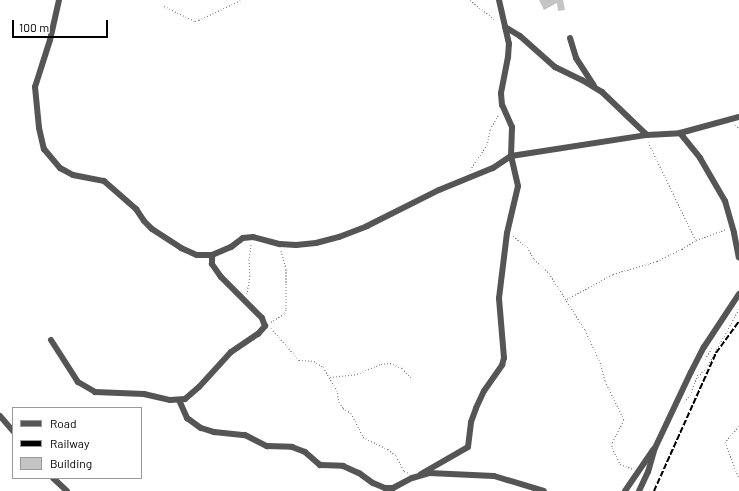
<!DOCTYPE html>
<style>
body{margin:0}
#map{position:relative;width:739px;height:491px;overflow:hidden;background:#fff;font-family:Barlow,sans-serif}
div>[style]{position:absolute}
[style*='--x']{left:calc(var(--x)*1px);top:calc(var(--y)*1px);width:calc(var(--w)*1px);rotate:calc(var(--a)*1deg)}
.building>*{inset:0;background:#c4c4c4}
.path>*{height:1px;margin-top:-0.5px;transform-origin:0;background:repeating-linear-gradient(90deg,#777 0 1px,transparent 0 3px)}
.minor>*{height:6px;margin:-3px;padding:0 3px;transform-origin:3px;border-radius:3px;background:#555}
.rail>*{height:2px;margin-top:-1px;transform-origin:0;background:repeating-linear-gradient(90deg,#000 0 6px,transparent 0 8px)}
span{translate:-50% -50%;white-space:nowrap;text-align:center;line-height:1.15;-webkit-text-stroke:4px #fff;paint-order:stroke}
.legend{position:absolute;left:12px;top:407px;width:130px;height:72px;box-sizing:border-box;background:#fff;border:1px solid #999;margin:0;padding:5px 7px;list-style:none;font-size:12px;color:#000}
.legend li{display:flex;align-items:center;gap:8px;height:20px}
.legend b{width:20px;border:1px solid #999}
.scale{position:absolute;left:12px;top:20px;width:96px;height:18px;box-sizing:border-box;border:2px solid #000;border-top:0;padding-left:5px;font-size:12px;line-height:14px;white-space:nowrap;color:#000;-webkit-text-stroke:3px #fff;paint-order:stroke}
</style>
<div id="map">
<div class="building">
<i style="clip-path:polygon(539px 0,563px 0,565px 10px,558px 11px,557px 3px,544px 10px)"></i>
</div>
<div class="path">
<i style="--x:470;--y:0;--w:33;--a:38"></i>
<i style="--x:164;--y:6;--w:34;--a:26"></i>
<i style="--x:195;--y:21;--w:4;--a:-14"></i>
<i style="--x:199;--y:20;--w:47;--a:-25.5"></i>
<i style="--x:735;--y:125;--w:5;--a:37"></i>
<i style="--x:648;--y:142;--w:108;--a:64.1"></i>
<i style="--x:470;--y:170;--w:30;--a:-56"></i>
<i style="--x:487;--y:145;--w:16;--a:-79"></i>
<i style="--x:490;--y:129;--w:17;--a:-59"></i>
<i style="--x:513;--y:236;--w:18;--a:38"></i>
<i style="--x:527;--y:247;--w:14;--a:60"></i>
<i style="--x:534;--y:259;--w:21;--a:43"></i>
<i style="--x:549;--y:273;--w:67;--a:57.7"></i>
<i style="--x:585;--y:330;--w:38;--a:65"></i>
<i style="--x:601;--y:365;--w:16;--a:76"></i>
<i style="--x:605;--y:381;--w:43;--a:64"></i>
<i style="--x:624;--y:420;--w:26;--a:118"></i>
<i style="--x:612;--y:443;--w:5;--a:90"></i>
<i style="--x:612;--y:448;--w:18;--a:63"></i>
<i style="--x:620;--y:464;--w:14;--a:21"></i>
<i style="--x:247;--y:294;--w:19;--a:-81"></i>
<i style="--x:250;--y:275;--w:15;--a:-94"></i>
<i style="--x:249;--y:260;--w:17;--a:-83"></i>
<i style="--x:567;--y:299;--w:52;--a:-28.5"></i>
<i style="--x:613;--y:274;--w:46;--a:-16.5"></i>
<i style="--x:657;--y:261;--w:28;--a:-26"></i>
<i style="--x:682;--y:249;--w:17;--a:-33"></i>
<i style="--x:696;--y:240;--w:33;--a:-20"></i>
<i style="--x:271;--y:322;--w:17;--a:-33"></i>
<i style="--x:285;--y:313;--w:4;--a:-76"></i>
<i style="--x:286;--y:309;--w:40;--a:-90"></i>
<i style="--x:286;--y:269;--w:20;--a:-105"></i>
<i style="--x:271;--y:328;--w:43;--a:48.8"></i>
<i style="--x:299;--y:360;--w:15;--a:4"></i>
<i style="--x:314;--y:361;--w:11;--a:34"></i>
<i style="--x:323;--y:367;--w:27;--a:59"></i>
<i style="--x:337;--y:390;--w:12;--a:81"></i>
<i style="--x:339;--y:402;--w:7;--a:56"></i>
<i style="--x:343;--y:408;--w:9;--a:32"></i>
<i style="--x:351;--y:413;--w:27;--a:63"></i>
<i style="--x:363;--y:437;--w:28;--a:26"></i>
<i style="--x:388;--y:449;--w:11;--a:41"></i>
<i style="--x:396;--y:456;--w:17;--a:62"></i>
<i style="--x:404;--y:471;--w:5;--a:22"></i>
<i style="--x:705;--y:359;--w:13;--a:-58"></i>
<i style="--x:330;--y:377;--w:27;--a:-6"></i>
<i style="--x:357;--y:374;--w:26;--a:-23"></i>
<i style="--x:381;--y:364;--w:9;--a:-6"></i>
<i style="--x:390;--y:363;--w:13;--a:23"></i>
<i style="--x:402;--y:368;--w:13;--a:48"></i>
<i style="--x:698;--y:377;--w:16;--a:-50"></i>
<i style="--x:708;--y:365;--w:64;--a:-61"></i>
<i style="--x:684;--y:402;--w:9;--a:-49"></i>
<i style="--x:690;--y:395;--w:22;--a:-69"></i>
<i style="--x:739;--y:426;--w:21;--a:131"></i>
<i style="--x:725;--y:442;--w:39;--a:69"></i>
</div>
<div class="minor">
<i style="--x:59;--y:0;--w:41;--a:102.7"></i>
<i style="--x:50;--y:40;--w:49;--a:107.7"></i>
<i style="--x:35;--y:87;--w:41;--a:84.4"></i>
<i style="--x:39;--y:128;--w:22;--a:77"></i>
<i style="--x:44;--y:149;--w:25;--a:50"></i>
<i style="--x:60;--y:168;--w:15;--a:28"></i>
<i style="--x:73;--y:175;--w:32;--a:11"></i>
<i style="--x:104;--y:181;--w:43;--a:41.2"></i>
<i style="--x:136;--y:209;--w:14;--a:56"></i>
<i style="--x:144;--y:221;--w:11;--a:45"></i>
<i style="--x:152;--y:229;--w:35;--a:33"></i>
<i style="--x:181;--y:248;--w:17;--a:24"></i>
<i style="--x:197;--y:255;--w:15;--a:0"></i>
<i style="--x:212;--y:255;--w:21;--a:-23"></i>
<i style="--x:231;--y:247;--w:15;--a:-37"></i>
<i style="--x:243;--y:238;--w:10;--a:-6"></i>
<i style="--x:253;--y:237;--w:28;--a:15"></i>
<i style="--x:280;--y:244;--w:16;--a:4"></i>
<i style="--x:296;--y:245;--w:20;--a:-6"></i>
<i style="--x:316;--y:243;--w:24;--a:-15"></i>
<i style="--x:339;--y:237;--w:30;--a:-21"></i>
<i style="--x:367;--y:226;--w:80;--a:-26.6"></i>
<i style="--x:439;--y:190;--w:58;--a:-22.2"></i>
<i style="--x:493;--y:168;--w:22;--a:-34"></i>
<i style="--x:511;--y:156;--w:138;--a:-8.8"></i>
<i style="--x:647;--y:135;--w:33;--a:-3"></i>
<i style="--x:680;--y:133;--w:61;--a:-15.2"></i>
<i style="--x:505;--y:27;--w:17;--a:31"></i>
<i style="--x:520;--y:36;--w:47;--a:41.5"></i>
<i style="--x:555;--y:67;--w:30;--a:26"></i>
<i style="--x:582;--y:80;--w:23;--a:31"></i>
<i style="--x:602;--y:92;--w:62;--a:43.7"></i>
<i style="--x:570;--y:38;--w:21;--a:73"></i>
<i style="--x:576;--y:58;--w:33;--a:57"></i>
<i style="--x:680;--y:133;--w:32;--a:51"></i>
<i style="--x:700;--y:158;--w:50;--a:59.8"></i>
<i style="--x:725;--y:201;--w:33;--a:74"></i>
<i style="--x:734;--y:233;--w:25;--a:79"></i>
<i style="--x:51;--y:340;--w:50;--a:57.3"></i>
<i style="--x:78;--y:382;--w:20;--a:30"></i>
<i style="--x:95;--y:392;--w:49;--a:2.3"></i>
<i style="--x:144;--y:394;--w:27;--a:13"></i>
<i style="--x:170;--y:400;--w:15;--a:-4"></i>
<i style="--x:185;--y:399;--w:18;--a:-41"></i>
<i style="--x:199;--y:387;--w:47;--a:-47.6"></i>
<i style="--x:231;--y:352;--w:32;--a:-34"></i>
<i style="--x:258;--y:334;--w:11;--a:-49"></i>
<i style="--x:265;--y:326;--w:9;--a:-111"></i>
<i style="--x:262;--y:318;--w:58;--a:-135"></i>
<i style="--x:221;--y:277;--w:16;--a:-125"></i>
<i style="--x:212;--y:264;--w:9;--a:-90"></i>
<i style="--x:179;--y:400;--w:20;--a:66"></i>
<i style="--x:187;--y:418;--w:17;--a:36"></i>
<i style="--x:201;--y:428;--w:14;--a:17"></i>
<i style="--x:214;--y:432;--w:31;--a:6"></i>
<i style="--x:245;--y:435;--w:25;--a:27"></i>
<i style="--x:267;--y:446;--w:25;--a:2"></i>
<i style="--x:292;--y:447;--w:14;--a:21"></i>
<i style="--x:305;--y:452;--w:20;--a:41"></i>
<i style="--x:320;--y:465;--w:23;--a:2"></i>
<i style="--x:343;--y:466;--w:17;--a:24"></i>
<i style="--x:359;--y:473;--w:17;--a:36"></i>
<i style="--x:373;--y:483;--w:13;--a:23"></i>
<i style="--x:385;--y:488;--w:8;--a:0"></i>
<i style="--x:393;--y:488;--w:21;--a:-28"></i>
<i style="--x:412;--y:478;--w:18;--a:-16"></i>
<i style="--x:429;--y:473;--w:65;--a:2.6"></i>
<i style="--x:494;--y:476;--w:52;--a:16.7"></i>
<i style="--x:0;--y:416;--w:20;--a:49"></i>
<i style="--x:421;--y:474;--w:54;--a:-29.9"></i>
<i style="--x:468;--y:447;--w:25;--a:-83"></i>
<i style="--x:471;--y:422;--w:15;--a:-70"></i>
<i style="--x:476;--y:408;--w:19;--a:-65"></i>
<i style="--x:484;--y:391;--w:32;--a:-55"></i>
<i style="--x:502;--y:365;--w:7;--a:-74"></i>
<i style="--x:504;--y:358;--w:60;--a:-94.8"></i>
<i style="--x:499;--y:298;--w:65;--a:-83"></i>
<i style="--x:507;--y:233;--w:48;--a:-76.8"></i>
<i style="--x:518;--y:186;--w:31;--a:-103"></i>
<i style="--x:511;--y:156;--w:29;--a:-88"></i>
<i style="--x:512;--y:127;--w:24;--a:-114"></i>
<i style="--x:502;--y:105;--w:12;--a:-95"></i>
<i style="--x:501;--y:93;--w:37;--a:-79"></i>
<i style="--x:508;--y:57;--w:13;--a:-86"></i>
<i style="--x:509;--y:44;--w:45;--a:-102.8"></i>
<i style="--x:53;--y:478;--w:19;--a:43"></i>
<i style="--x:625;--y:491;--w:50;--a:-55.7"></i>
<i style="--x:639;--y:491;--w:21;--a:-65"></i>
<i style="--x:648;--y:472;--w:25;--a:-74"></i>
<i style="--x:655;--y:448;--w:84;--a:-64.7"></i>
<i style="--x:691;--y:372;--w:28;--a:-63"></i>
<i style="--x:704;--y:347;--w:64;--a:-56.6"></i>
</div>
<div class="rail">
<i style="--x:654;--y:491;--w:151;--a:-65.8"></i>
<i style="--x:716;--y:353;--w:39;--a:-54"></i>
</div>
<ul class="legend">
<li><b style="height:5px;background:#555"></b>Road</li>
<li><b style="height:5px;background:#000"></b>Railway</li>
<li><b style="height:11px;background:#c4c4c4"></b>Building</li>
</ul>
<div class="scale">100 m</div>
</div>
